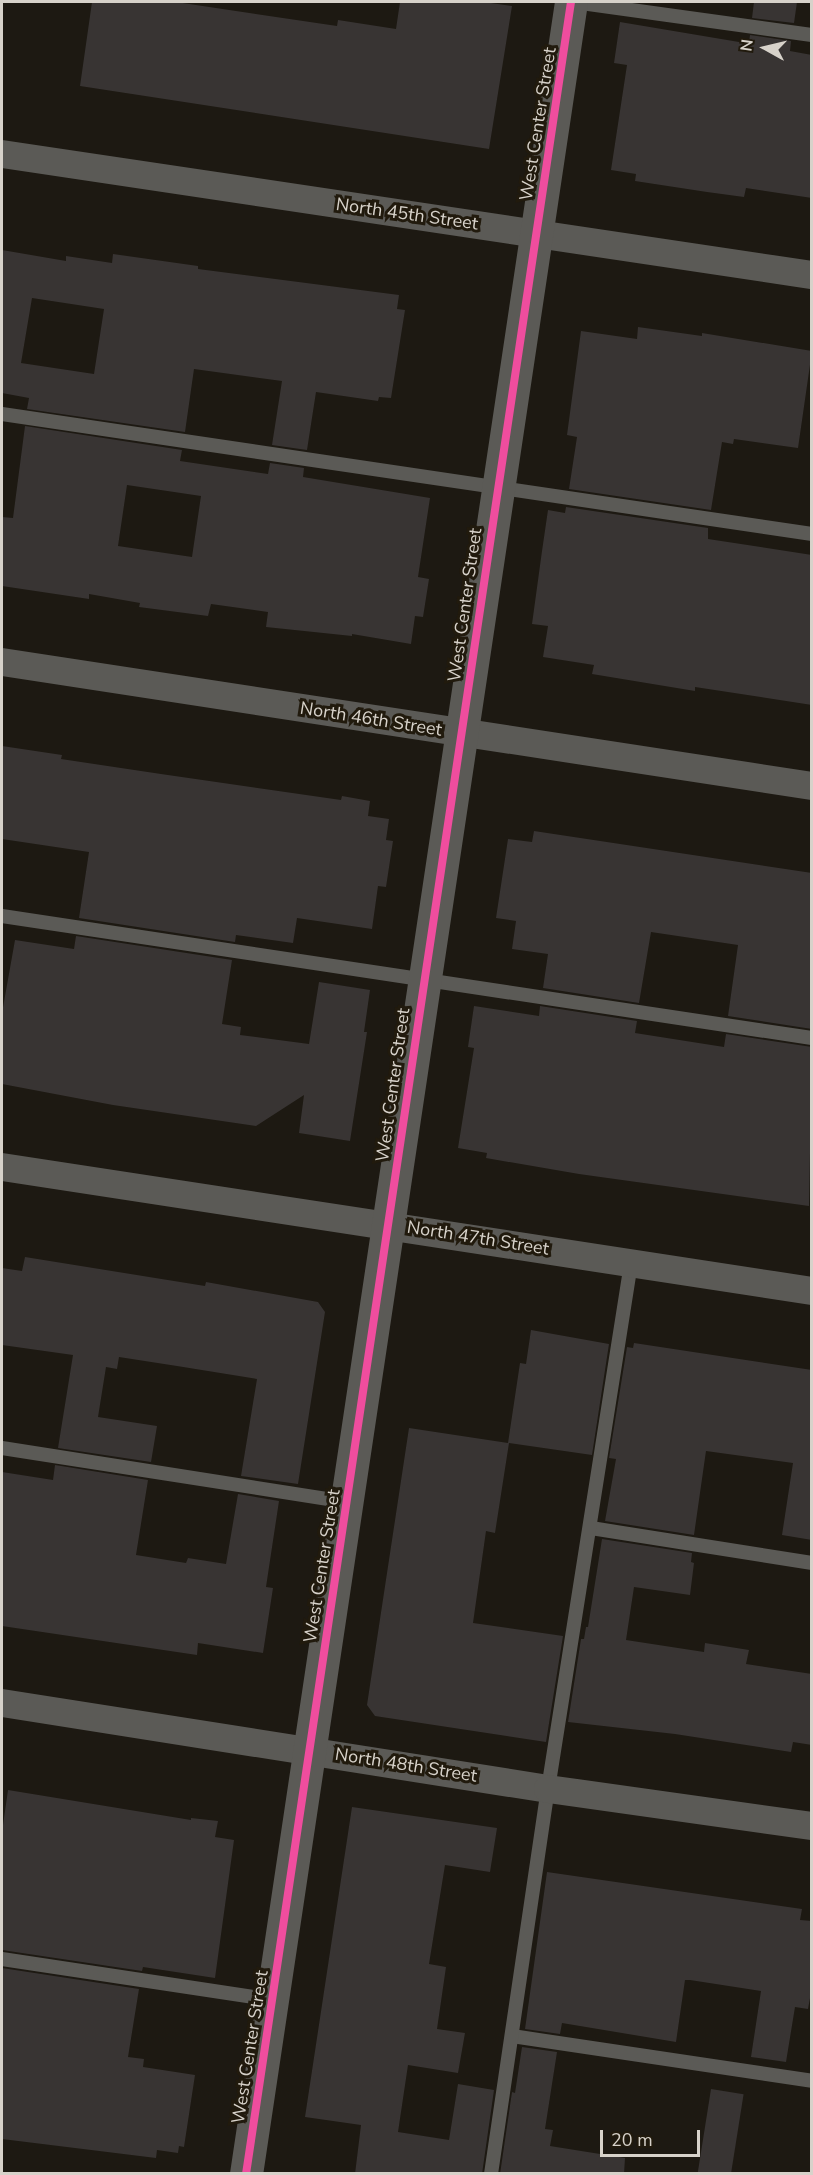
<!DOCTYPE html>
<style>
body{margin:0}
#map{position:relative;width:813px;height:2175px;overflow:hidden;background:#1d1912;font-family:"Nunito Sans",sans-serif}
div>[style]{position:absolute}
.building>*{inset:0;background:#383433;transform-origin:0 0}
.service>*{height:14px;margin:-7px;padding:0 7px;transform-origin:7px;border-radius:7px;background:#5b5a56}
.minor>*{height:28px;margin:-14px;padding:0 14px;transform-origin:14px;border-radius:14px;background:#5b5a56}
.tertiary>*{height:33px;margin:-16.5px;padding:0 16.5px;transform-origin:16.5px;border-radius:16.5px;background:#5b5a56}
.cycleway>*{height:8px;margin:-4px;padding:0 4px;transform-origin:4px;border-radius:4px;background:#ef4d9e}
span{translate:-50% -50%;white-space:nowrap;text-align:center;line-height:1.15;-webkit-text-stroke:6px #211a0d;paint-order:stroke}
.street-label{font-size:18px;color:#d7d2ca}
.frame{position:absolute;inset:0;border:3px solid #d7d2ca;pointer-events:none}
.north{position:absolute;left:735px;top:18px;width:60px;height:60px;-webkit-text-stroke:4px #211a0d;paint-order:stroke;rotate:278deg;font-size:16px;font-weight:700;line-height:24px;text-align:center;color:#d7d2ca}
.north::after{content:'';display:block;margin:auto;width:21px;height:27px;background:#d7d2ca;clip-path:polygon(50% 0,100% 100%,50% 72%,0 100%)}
.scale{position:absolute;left:600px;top:2130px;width:100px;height:27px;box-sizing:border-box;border:3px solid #d7d2ca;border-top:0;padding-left:8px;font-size:18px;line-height:21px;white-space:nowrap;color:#d7d2ca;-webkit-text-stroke:4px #211a0d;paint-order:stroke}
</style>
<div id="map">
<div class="building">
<div style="clip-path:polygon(92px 2px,176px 2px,337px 26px,338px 20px,396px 29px,400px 2px,484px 2px,512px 6px,489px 149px,80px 86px)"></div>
<div style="clip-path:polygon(754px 2px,797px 2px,794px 23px,752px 18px)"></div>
<div style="clip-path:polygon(620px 22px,745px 43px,749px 42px,750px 35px,791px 41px,790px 51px,812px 55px,812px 198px,746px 188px,744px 197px,707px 192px,635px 181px,636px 174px,611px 170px,627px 65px,614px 63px)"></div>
<div style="clip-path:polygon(evenodd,2px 250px,66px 261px,66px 256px,112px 263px,113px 254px,198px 266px,198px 269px,399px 295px,397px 309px,405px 310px,391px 398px,379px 397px,378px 401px,316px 392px,307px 450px,272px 445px,282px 381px,194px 369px,185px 432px,27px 409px,29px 398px,2px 393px,2px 250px,32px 298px,104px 309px,94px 374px,21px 363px,32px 298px)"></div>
<div style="clip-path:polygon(638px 327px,702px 336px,702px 333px,812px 351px,798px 448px,734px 439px,733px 444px,722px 442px,711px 510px,569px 489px,577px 437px,567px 435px,581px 331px,637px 339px)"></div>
<div style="clip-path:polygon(evenodd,25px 426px,182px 450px,180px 461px,268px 474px,270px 463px,304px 468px,303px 477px,430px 498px,418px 577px,429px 579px,423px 617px,415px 616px,411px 644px,352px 634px,352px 636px,266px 627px,268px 612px,211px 604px,208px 616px,139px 607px,140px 603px,89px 594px,89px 599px,2px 586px,2px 517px,13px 518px,25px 426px,127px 485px,201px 496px,192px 557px,118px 546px,127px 485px)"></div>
<div style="clip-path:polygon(566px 507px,708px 528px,708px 539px,812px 555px,812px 705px,695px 687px,695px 691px,592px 674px,594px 665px,543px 657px,548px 626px,532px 624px,542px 551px,548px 510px,565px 513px)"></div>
<div style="clip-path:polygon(2px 746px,62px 755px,61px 759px,161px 774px,341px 800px,342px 796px,370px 801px,368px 816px,389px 819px,386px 840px,393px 841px,386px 887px,378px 886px,372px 929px,297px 918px,293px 943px,236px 935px,235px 942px,79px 918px,89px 852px,2px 839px)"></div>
<div style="clip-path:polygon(534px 831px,812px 873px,812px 1029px,728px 1016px,738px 945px,651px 932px,639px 1003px,543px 988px,548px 954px,512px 949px,516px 921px,496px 918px,508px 839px,532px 842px)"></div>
<div style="clip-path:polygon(76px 936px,232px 960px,222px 1024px,241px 1027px,240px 1035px,309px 1044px,319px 982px,370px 990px,364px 1032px,367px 1032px,350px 1141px,299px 1133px,304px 1095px,256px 1126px,113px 1105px,2px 1084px,2px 1013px,15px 940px,74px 949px)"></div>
<div style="clip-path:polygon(474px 1006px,539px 1016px,540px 1006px,637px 1021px,635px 1033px,724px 1047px,726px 1034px,812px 1047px,809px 1206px,579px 1174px,486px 1158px,487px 1153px,458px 1148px,474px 1048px,468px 1047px)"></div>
<div style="clip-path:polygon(25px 1257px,205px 1286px,206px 1282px,318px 1302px,325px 1312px,298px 1484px,241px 1476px,257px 1379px,177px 1366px,119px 1357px,117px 1369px,106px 1367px,98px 1417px,157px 1426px,151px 1462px,58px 1448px,73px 1355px,2px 1345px,2px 1268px,22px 1271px)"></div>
<div style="clip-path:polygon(531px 1330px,609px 1344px,592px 1455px,509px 1443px,495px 1533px,486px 1531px,473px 1623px,563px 1636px,546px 1742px,375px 1716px,367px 1705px,409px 1428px,508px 1443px,520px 1363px,526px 1364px)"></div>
<div style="clip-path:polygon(634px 1343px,812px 1370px,812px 1540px,782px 1535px,793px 1463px,706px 1451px,694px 1535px,605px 1521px,616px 1459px,609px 1458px,627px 1347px,633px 1348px)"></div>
<div style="clip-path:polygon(55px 1465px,148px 1480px,136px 1555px,186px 1563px,188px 1558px,226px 1564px,238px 1494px,279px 1501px,266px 1587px,273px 1588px,263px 1653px,198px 1643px,197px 1655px,2px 1626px,2px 1472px,53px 1480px)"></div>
<div style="clip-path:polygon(602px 1539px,692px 1553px,691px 1562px,694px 1563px,690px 1595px,634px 1587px,626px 1640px,704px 1652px,705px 1643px,749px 1650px,746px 1664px,812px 1674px,812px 1745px,793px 1742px,791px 1752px,675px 1734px,568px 1722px,581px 1639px,584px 1639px,586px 1627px,588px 1627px)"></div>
<div style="clip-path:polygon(8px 1790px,191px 1820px,191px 1818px,218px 1821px,215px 1837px,234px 1840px,215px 1978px,143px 1967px,142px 1971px,2px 1950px,2px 1832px)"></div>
<div style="clip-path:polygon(352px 1807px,497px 1828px,490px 1872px,445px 1865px,429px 1964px,446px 1967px,437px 2029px,465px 2033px,458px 2073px,408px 2065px,398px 2132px,449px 2140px,458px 2084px,494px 2090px,482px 2174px,355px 2174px,361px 2125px,305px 2117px)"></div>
<div style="clip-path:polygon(547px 1872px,802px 1909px,800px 1920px,812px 1921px,812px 1987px,808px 2009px,795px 2007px,786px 2062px,751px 2057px,761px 1991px,690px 1980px,685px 1980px,676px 2042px,562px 2023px,560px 2034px,525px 2029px)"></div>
<div style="clip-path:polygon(2px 1968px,139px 1989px,128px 2057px,144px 2059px,143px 2067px,195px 2075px,184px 2147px,179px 2146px,178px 2153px,157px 2150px,156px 2158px,2px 2139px)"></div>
<div style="clip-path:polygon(522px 2047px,557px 2052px,545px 2129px,553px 2130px,550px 2146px,625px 2158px,624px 2174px,500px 2174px,512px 2092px,515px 2093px)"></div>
<div style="left:711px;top:2089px;width:33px;height:86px;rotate:9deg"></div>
</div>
<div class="service">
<div style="left:574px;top:2px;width:240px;rotate:7.9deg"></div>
<div style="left:2px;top:414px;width:819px;rotate:8.43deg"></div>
<div style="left:2px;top:916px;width:819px;rotate:8.57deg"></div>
<div style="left:2px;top:1448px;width:348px;rotate:8.9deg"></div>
<div style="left:591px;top:1528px;width:224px;rotate:9deg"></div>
<div style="left:2px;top:1959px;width:273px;rotate:8.6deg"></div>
<div style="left:512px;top:2036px;width:303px;rotate:8.5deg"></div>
<div style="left:491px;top:2174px;width:389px;rotate:-81.6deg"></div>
<div style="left:548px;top:1789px;width:533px;rotate:-81.03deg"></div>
</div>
<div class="minor">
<div style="left:2px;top:154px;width:819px;rotate:8.5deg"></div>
<div style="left:2px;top:662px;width:819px;rotate:8.7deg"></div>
<div style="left:2px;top:1167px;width:819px;rotate:8.7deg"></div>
<div style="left:2px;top:1703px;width:553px;rotate:8.95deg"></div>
<div style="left:548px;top:1789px;width:267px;rotate:8deg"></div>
</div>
<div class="tertiary">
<div style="left:246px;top:2174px;width:2196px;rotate:-81.49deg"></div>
</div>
<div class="cycleway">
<div style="left:246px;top:2174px;width:2196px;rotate:-81.49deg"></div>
</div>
<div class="street-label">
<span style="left:538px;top:124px;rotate:-81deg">West Center Street</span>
<span style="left:407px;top:214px;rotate:8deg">North 45th Street</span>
<span style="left:465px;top:605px;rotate:-82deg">West Center Street</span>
<span style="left:371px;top:719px;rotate:9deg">North 46th Street</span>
<span style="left:393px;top:1085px;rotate:-82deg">West Center Street</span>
<span style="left:478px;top:1238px;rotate:9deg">North 47th Street</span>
<span style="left:322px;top:1566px;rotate:-81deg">West Center Street</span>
<span style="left:406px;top:1765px;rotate:9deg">North 48th Street</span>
<span style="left:250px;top:2047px;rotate:-81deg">West Center Street</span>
</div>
<div class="frame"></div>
<div class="north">N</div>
<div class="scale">20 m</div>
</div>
